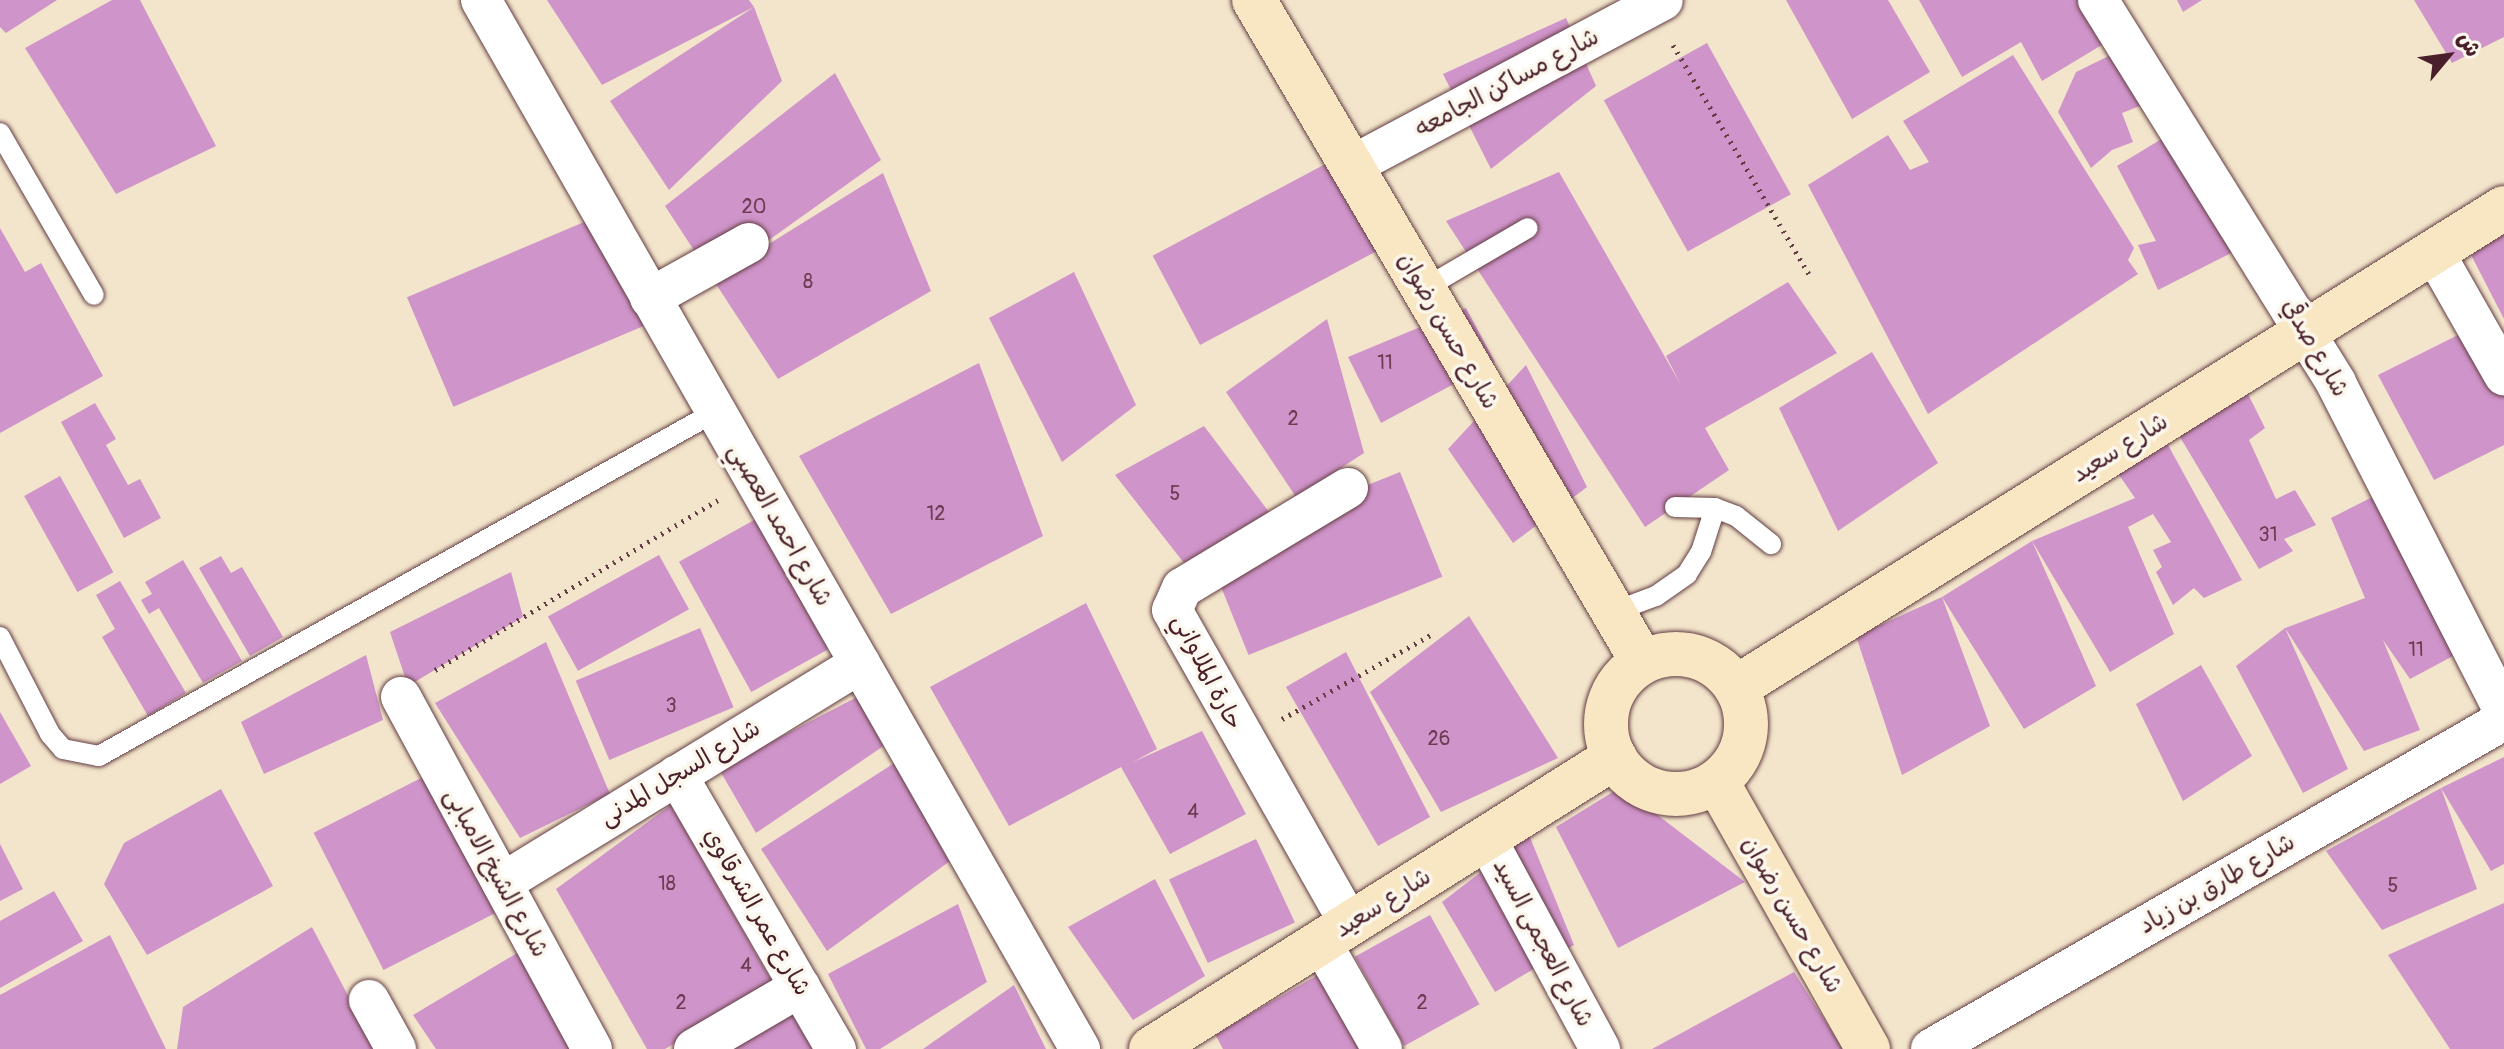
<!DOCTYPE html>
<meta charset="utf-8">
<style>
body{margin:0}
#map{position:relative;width:2504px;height:1049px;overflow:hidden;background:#f3e5cb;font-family:Pangolin,"Playpen Sans Arabic",sans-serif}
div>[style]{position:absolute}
.building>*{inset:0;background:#cf94c9;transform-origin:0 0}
.path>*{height:5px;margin-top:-2.5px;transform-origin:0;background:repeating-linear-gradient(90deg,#633d43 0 2px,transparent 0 8px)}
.roads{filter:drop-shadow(0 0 2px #633d43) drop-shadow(0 0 2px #633d43)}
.lane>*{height:20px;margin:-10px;padding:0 10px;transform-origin:10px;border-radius:10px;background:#fff}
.street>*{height:40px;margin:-20px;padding:0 20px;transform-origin:20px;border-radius:20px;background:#fff}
.secondary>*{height:44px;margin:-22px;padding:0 22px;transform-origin:22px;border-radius:22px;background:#f9e7c3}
.secondary>.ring{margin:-22px;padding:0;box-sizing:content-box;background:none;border:44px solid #f9e7c3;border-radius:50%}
span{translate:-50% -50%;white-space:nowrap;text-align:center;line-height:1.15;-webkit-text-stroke:7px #fbf7ec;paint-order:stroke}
.number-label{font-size:20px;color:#6b3c52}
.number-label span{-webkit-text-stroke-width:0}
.street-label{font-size:24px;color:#4a1f2b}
.north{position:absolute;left:2408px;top:16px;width:80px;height:80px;-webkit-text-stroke:6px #fbf7ec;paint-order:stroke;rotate:61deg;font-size:22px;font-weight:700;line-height:32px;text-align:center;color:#4a1f2b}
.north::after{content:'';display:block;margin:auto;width:28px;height:36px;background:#4a1f2b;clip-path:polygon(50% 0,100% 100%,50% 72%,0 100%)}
</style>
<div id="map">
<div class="building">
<div style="clip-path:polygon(0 0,57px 0,6px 33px,0 27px)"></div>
<div style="clip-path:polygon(112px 0,140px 0,216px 146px,116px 194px,25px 48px)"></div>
<div style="clip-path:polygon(547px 0,749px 0,754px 7px,602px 85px)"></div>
<div style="clip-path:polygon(1786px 0,1888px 0,1930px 72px,1852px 119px)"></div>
<div style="clip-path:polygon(1919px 0,2091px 0,2115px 37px,2042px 81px,2021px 42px,1962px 77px)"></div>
<div style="clip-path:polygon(2177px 0,2202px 0,2183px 12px)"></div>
<div style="clip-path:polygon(2414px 0,2504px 0,2504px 37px,2452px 63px)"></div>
<div style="clip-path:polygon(754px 7px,782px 81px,669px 190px,610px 101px)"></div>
<div style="clip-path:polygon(1566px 18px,1596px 86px,1491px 169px,1443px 74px)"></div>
<div style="left:1707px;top:43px;width:173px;height:118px;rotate:61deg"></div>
<div style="clip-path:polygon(2119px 51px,2155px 100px,2122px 113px,2133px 142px,2112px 150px,2091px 168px,2058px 112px,2076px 72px)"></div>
<div style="clip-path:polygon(2013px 55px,2134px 248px,2128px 260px,2138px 274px,1928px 414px,1808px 185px,1888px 135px,1910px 170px,1929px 162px,1903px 121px)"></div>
<div style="clip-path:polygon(835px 73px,881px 160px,724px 272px,883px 173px,931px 291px,778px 379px,665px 206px)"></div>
<div style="clip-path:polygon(2173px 132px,2247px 245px,2158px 290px,2138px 245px,2156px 241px,2117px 166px)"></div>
<div style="left:1331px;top:161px;width:101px;height:202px;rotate:62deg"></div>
<div style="clip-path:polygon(1559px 172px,1681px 385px,1666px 356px,1788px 282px,1837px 353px,1705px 428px,1729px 470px,1645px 527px,1446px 221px)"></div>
<div style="left:603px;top:214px;width:119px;height:213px;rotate:67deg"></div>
<div style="clip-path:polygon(0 228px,25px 272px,41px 263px,103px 376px,0 433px)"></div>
<div style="clip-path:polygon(2504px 229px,2504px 319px,2468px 249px)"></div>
<div style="clip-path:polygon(1074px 272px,1136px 405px,1062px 462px,989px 318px)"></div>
<div style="clip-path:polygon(1466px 308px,1495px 362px,1381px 423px,1348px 357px)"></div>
<div style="clip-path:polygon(1327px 319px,1364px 453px,1296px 497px,1226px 392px)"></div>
<div style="clip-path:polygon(2468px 330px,2504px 388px,2504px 445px,2434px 480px,2378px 375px)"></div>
<div style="clip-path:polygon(1872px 352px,1938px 463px,1838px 531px,1779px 408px)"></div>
<div style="clip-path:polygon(979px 363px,1043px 536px,891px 614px,799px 456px)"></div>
<div style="clip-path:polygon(1526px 365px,1587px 487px,1513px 543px,1448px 449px)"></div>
<div style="clip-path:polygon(2247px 392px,2265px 428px,2249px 440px,2276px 499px,2295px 490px,2316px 525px,2284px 539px,2293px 551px,2259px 569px,2174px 427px)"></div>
<div style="clip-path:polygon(95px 403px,116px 439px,106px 445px,128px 485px,140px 479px,161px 518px,124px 538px,61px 422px)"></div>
<div style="clip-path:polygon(1204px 426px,1269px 512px,1184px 563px,1115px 475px)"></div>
<div style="clip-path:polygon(2162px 434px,2242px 580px,2204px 598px,2194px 588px,2173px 605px,2156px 572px,2162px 567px,2153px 550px,2171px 542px,2153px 514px,2128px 527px,2174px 634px,2110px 672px,2032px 541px,2135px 498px,2110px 462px)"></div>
<div style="left:1400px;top:472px;width:113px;height:209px;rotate:68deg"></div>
<div style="left:60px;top:476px;width:110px;height:41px;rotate:61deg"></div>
<div style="clip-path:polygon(2386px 490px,2468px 648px,2410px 679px,2383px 640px,2420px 730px,2364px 751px,2285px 628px,2365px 598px,2331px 518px)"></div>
<div style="left:756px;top:519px;width:149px;height:88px;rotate:61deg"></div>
<div style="clip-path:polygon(2032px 541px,2096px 686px,2024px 729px,1942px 597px)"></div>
<div style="left:659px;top:555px;width:62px;height:127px;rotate:61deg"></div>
<div style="clip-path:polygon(221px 556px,231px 573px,242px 567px,283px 637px,250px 656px,199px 568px)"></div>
<div style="clip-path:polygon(183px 560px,242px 661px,203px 683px,159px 608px,149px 614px,141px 600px,152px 594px,145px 582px)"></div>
<div style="clip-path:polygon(511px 572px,523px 617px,408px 686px,390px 632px)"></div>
<div style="clip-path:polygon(120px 581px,186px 693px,148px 716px,102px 637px,115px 629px,96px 595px)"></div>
<div style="clip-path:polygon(1942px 597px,1990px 726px,1902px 775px,1856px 636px)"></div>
<div style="clip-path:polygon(1086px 603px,1157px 749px,1133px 762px,1202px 731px,1246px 814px,1170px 854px,1121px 767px,1009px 826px,930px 687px)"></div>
<div style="clip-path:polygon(1469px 616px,1558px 758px,1441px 812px,1370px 692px)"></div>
<div style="left:700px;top:628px;width:86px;height:135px;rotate:67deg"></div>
<div style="clip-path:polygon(2285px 628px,2348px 769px,2303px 793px,2236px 666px)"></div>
<div style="clip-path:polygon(546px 642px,610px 794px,520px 838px,435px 703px)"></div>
<div style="clip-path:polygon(1346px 652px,1430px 817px,1378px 846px,1286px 687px)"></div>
<div style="clip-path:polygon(366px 655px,383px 720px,264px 774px,241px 722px)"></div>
<div style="clip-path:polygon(2201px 665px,2252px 756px,2183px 801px,2136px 704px)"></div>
<div style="clip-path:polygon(861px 695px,885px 745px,756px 833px,719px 769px)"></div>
<div style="clip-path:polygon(0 712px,31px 766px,0 784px)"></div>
<div style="clip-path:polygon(2504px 757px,2504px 864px,2491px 871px,2441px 788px)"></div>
<div style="clip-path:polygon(899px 760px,950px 861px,827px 951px,761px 849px)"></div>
<div style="left:425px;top:776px;width:154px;height:125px;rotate:63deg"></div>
<div style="clip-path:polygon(1621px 787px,1745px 882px,1618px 948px,1556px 827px)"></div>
<div style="clip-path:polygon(2441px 788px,2477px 889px,2382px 930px,2326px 851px)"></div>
<div style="clip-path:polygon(221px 789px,273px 886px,147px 955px,104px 884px,124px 843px)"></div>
<div style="clip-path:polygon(671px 805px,774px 985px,665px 1049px,647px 1049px,556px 889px)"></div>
<div style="clip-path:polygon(1529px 835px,1574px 945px,1495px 992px,1442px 902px)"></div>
<div style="left:1256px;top:839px;width:92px;height:96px;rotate:65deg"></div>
<div style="clip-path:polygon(0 844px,23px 889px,0 901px)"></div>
<div style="clip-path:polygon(1155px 879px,1205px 976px,1133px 1020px,1068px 927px)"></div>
<div style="clip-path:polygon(54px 891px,83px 941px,0 988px,0 921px)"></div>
<div style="clip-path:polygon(2504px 903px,2504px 1049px,2450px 1049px,2388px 955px)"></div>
<div style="clip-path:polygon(958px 904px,987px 982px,880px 1049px,866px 1049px,828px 974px)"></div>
<div style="left:1430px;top:915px;width:102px;height:86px;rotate:61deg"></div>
<div style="clip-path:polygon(312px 927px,376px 1049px,177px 1049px,183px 1007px)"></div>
<div style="clip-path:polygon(110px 935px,166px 1049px,0 1049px,0 995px)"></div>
<div style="clip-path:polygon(524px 949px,570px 1049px,436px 1049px,413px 1015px)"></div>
<div style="clip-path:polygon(1323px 972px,1361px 1049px,1223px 1049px,1215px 1034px)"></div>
<div style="clip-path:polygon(1794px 972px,1843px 1049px,1652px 1049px)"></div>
<div style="clip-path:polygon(1014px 985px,1046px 1049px,923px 1049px)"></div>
<div style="clip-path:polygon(789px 1007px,814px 1049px,730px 1049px)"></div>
</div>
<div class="path">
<div style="left:1673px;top:45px;width:266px;rotate:59.3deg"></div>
<div style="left:435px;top:670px;width:330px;rotate:-31deg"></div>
<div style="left:1282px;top:719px;width:175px;rotate:-29.5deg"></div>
</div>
<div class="roads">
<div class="lane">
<div style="left:0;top:133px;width:187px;rotate:59.9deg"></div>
<div style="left:1423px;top:289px;width:121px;rotate:-30.2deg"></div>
<div style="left:1675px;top:507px;width:40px;rotate:1.4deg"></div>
<div style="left:1715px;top:508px;width:22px;rotate:21deg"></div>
<div style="left:1736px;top:516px;width:45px;rotate:38.7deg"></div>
<div style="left:1613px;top:612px;width:46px;rotate:-20.4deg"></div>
<div style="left:1656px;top:596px;width:38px;rotate:-35deg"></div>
<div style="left:1687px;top:574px;width:26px;rotate:-58deg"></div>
<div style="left:1701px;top:552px;width:46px;rotate:-72.3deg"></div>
<div style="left:0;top:637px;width:109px;rotate:62.7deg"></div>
<div style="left:50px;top:734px;width:20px;rotate:49deg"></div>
<div style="left:63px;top:749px;width:37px;rotate:11deg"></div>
<div style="left:99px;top:756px;width:706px;rotate:-29.18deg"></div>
</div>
<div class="street">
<div style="left:481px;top:0;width:1208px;rotate:60.27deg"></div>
<div style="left:2098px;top:0;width:451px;rotate:58.1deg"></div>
<div style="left:2336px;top:383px;width:369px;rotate:62.9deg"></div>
<div style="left:1351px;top:166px;width:353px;rotate:-28deg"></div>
<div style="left:2434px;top:252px;width:142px;rotate:60.4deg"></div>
<div style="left:650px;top:298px;width:113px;rotate:-29.1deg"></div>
<div style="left:1348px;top:488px;width:194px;rotate:148.9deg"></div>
<div style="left:1182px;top:588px;width:24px;rotate:114deg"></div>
<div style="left:1172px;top:610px;width:361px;rotate:60.5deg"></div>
<div style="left:401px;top:697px;width:400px;rotate:61.5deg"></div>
<div style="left:677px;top:775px;width:317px;rotate:59.9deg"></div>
<div style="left:1486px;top:838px;width:240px;rotate:61.6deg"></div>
<div style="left:502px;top:883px;width:420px;rotate:-31.5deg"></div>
<div style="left:1321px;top:942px;width:123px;rotate:60.3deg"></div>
<div style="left:369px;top:1000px;width:56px;rotate:61.1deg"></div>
<div style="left:694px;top:1049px;width:123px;rotate:-30.3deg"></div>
<div style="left:1931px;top:1049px;width:661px;rotate:-29.86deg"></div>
</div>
<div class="secondary">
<div style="left:1254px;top:0;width:766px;rotate:59.59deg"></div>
<div class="ring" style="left:1606px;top:654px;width:96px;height:96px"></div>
<div style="left:1737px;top:687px;width:904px;rotate:-31.99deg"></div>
<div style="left:1717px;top:782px;width:307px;rotate:60.5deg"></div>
<div style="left:1151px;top:1049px;width:548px;rotate:-32.18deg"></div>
</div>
</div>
<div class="number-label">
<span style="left:754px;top:206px">20</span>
<span style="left:808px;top:281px">8</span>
<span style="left:1385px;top:362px">11</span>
<span style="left:1293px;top:418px">2</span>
<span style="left:1175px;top:493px">5</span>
<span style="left:936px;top:513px">12</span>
<span style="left:2268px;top:534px">31</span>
<span style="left:2416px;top:649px">11</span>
<span style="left:671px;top:705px">3</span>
<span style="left:1439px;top:738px">26</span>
<span style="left:1193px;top:811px">4</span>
<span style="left:667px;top:883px">18</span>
<span style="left:2393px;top:885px">5</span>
<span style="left:746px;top:965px">4</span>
<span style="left:681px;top:1002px">2</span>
<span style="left:1422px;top:1002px">2</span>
</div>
<div class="street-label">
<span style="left:1507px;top:83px;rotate:-28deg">شارع مساكن الجامعه</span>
<span style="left:1448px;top:331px;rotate:60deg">شارع حسن رضوان</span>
<span style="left:2315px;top:348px;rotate:60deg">شارع صدقي</span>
<span style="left:2120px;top:448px;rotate:-32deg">شارع سعيد</span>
<span style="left:780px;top:525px;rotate:60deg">شارع احمد العصبي</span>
<span style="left:1207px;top:672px;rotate:63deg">حارة الملاواني</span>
<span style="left:680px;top:773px;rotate:-31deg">شارع السجل المدنى</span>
<span style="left:496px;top:873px;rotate:61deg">شارع الشيخ الامبابى</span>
<span style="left:2217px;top:884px;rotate:-30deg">شارع طارق بن زياد</span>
<span style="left:1383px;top:903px;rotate:-32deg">شارع سعيد</span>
<span style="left:757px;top:912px;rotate:60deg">شارع عمر الشرقاوي</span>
<span style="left:1792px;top:915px;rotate:60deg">شارع حسن رضوان</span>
<span style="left:1543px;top:943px;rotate:62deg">شارع العجمى السيد</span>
</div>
<div class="north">ش</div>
</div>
